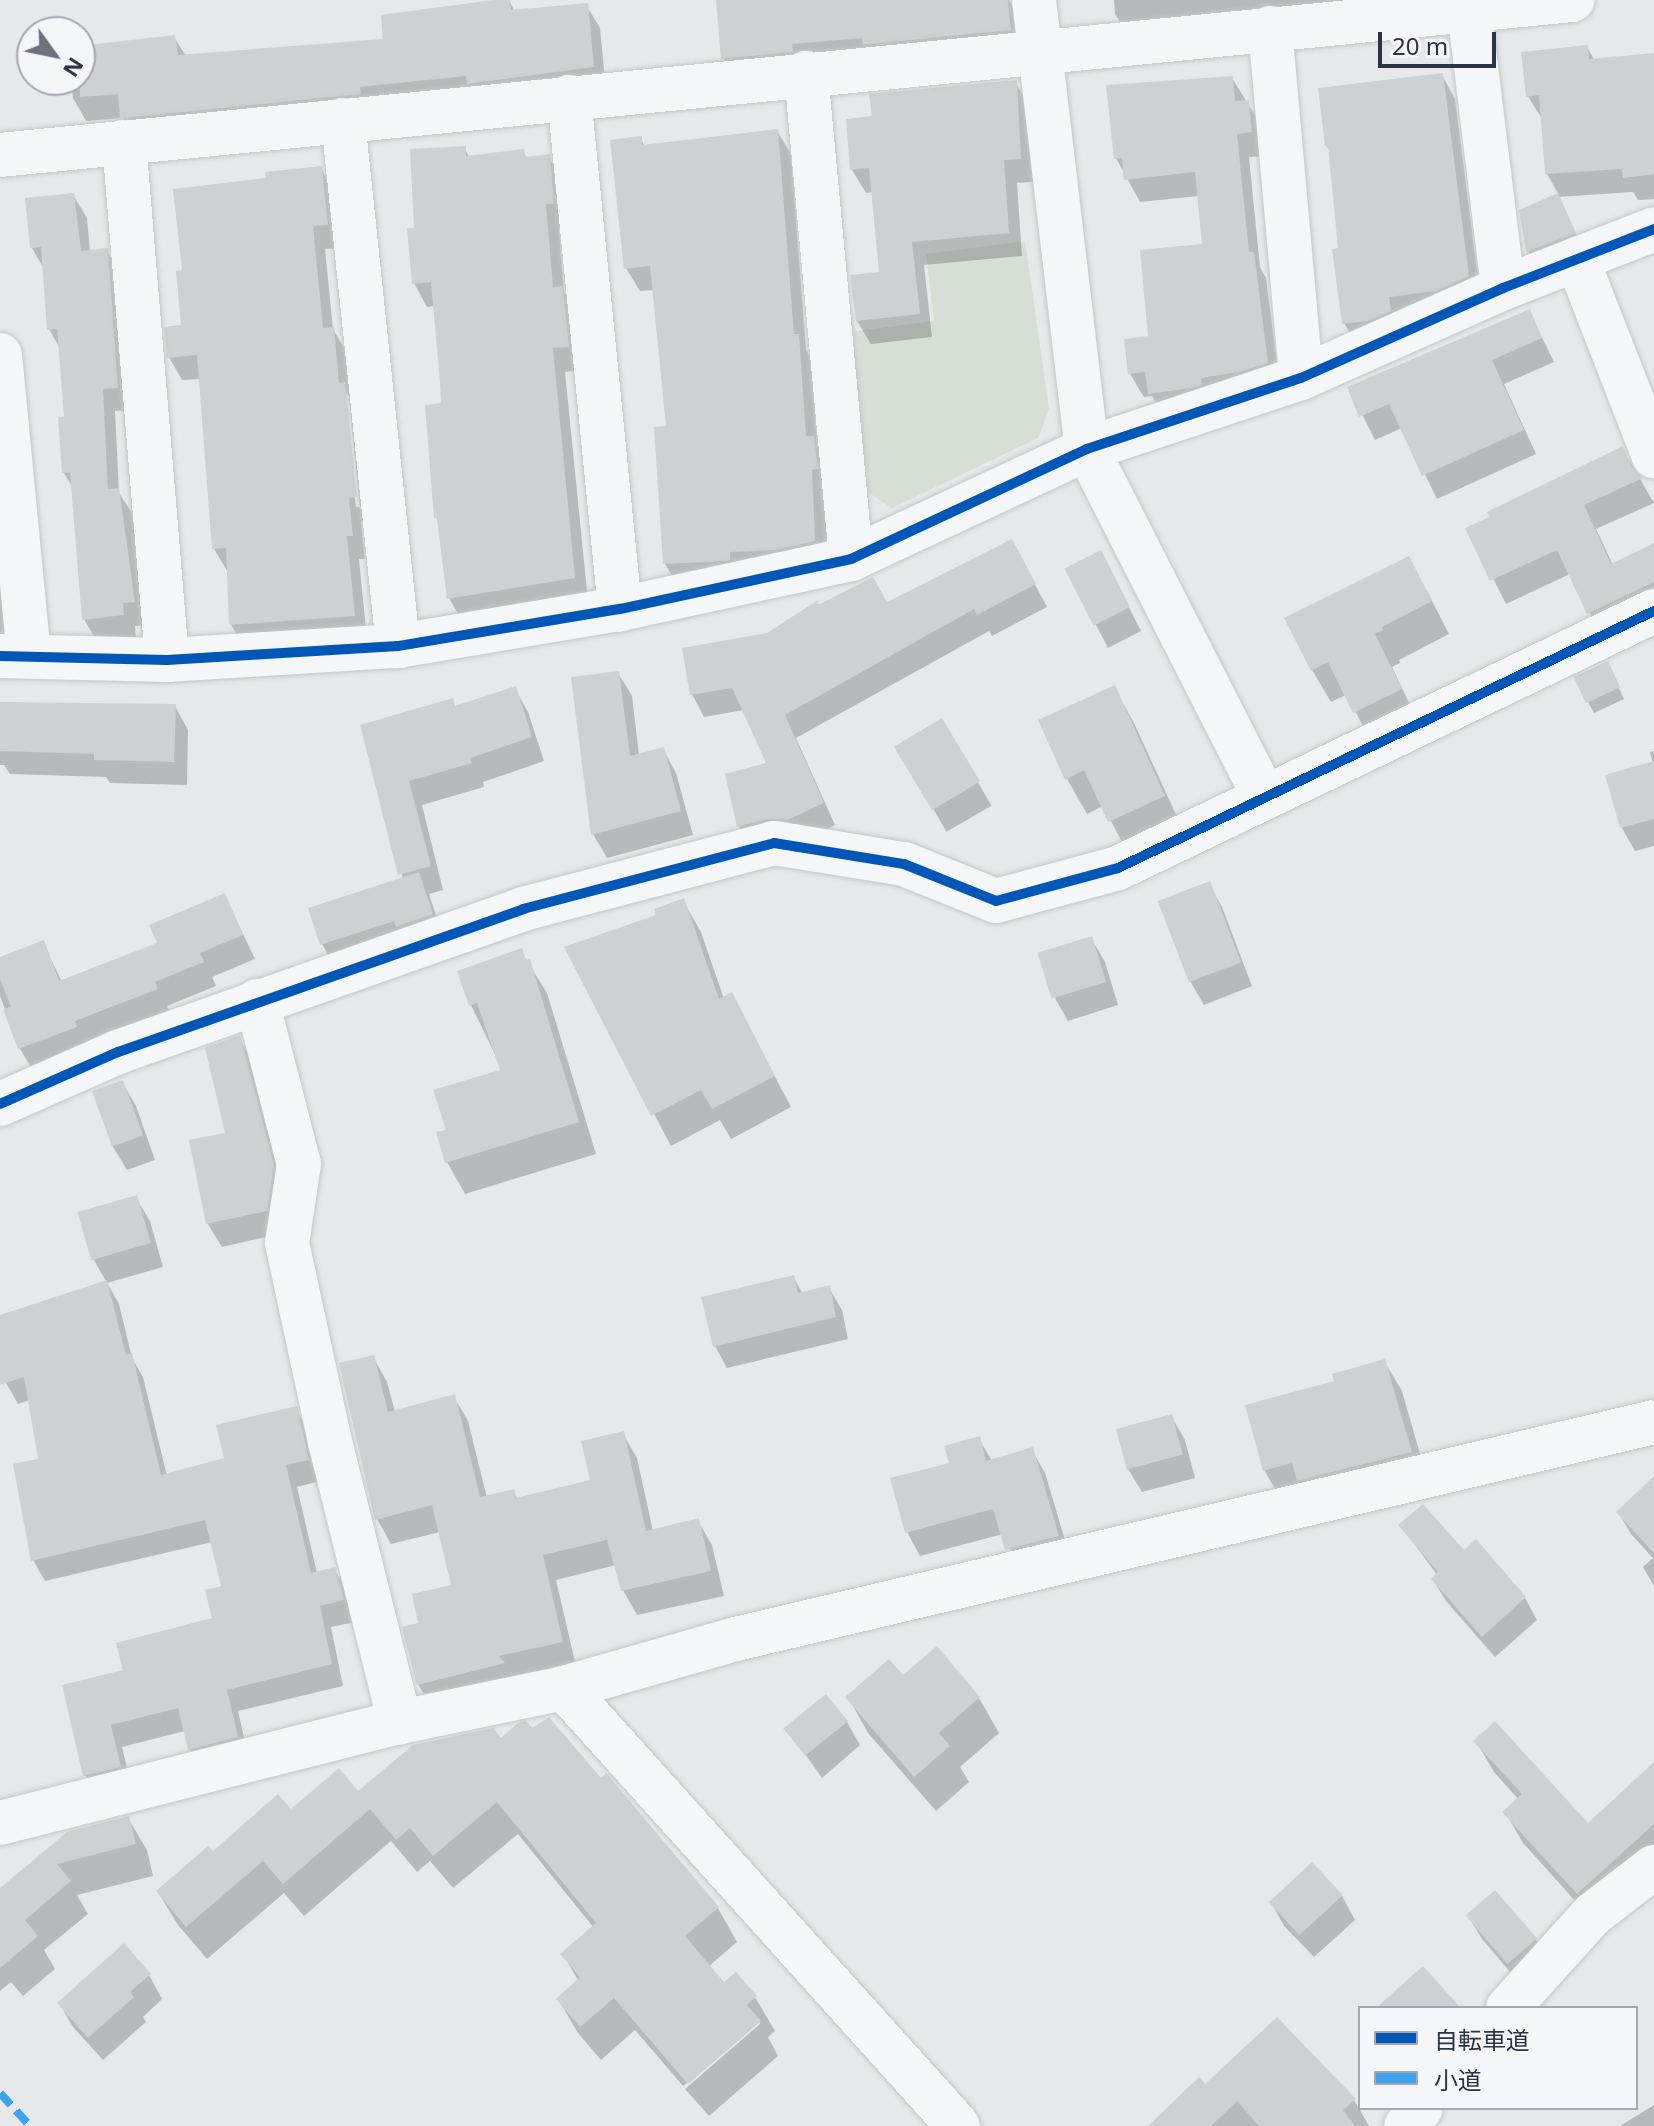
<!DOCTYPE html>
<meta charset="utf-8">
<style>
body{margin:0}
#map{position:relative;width:1654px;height:2126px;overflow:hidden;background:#e6e8ea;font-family:"Noto Sans","Noto Sans JP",sans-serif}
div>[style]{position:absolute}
.green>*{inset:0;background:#d6ded6}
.shadow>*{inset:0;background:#0003;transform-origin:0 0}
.building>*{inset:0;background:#ced0d3;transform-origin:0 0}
.roads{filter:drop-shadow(0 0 2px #c4c6c8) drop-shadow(0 0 2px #c4c6c8)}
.minor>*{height:44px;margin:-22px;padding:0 22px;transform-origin:22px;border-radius:22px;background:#f5f6f7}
.quiet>*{height:8px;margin-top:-4px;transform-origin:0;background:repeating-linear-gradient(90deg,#3ea3ec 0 16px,transparent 0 24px)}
.cycleway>*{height:10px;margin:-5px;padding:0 5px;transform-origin:5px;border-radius:5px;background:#0057b8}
span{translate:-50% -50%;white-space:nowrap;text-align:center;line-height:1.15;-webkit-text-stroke:7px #f4f6f9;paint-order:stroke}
.legend{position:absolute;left:1358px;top:2006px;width:280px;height:104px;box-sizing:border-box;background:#f4f6f9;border:2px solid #a4a8b1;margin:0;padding:10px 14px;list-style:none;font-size:24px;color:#2b3445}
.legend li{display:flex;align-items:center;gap:16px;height:40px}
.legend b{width:40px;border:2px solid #a4a8b1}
.north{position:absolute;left:16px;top:16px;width:80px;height:80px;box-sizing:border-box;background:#f4f6f9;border:2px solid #a4a8b1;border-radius:50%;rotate:123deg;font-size:22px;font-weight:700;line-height:32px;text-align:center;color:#2b3445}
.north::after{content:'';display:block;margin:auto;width:28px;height:36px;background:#6c737f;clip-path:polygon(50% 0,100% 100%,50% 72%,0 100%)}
.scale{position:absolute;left:1378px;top:32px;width:118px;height:36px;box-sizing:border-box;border:4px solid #2b3445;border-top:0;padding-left:10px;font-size:24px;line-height:28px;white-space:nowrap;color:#2b3445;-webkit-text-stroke:6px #f4f6f9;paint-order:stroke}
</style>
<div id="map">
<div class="green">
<div style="clip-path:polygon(1025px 241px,1049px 409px,1038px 438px,892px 508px,860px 487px,849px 332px,934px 321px,926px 254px)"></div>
</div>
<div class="shadow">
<div style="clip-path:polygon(509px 0,515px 12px,586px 5px,600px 28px,606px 90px,135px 140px,123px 118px,86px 121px,73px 98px,71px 80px,80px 80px,80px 48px,174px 37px,186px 56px,386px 41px)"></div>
<div style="clip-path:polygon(718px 0,1009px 0,1020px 18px,1023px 53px,736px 82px,723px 58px)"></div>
<div style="clip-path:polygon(1114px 0,1419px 0,1129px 37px,1115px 14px)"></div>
<div style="clip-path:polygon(1587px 47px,1595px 61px,1654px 55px,1654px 199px,1638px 200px,1633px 192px,1558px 197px,1587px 257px,1542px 275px,1528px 251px,1521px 212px,1559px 195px,1547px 174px,1542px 119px,1528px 96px)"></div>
<div style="clip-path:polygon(1442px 75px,1455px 99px,1481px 300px,1358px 347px,1344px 323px,1331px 153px,1327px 146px)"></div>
<div style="clip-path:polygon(1232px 78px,1261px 125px,1264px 156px,1249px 157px,1260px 267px,1266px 278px,1280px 386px,1163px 417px,1152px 396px,1144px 397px,1130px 374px,1205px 246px,1199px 196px,1140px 202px,1116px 158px)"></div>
<div style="clip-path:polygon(1015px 82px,1029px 106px,1033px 182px,1017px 183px,1022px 256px,924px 265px,932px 337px,871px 344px,857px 321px,881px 274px,874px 192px,866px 193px,852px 170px)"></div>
<div style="clip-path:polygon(777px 131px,791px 154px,806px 349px,811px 359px,817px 445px,827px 461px,828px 564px,679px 587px,665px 564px,668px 428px,654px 290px,640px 291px,626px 268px,641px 139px,645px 147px)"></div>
<div style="clip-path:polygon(464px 148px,470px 158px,523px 151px,527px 159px,548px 156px,562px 180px,567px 227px,559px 228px,564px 292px,575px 312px,581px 370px,565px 372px,588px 601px,463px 622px,449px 598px,440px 524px,436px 517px,443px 405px,435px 306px,427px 307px,414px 283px,416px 229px)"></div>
<div style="clip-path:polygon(evenodd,321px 168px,334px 191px,340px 248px,325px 249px,333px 329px,347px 353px,369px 520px,361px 521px,365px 559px,359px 559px,367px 639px,245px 648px,231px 625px,228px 572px,214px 549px,201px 379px,182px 380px,169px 357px,184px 327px,184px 272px,268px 179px,321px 168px,344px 392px,349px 396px,360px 507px,356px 507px,344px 392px)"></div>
<div style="clip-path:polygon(73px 195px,87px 218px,90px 252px,107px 251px,120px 274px,130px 410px,115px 411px,119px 493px,132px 513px,147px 625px,135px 626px,136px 638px,97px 642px,84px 619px,74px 490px,64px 473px,66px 419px,61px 350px,49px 329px,45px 271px,32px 248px)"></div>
<div style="clip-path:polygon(1529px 311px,1554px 362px,1504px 384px,1536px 454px,1437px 499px,1402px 428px,1375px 440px,1349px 388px)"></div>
<div style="clip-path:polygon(1622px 448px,1654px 503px,1596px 529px,1613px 565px,1654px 548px,1654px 612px,1602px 636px,1570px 574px,1506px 604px,1468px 529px)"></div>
<div style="clip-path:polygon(0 512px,12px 637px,0 638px)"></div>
<div style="clip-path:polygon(1024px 564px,1047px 607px,992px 636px,989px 631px,796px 738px,835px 825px,801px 842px,752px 848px,739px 826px,768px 764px,744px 710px,704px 717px,692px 694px,767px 635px,817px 602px,820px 606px,887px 604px)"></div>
<div style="clip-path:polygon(1067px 569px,1113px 576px,1141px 631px,1108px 648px)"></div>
<div style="clip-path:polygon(1427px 591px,1449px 634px,1399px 660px,1400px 663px,1392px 667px,1418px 722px,1373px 744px,1346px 695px,1331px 702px,1312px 670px)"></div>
<div style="clip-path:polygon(618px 673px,632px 696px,639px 755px,663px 749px,676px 773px,693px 835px,607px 858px,593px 834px)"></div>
<div style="clip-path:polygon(1613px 675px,1624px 699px,1594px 713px,1588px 702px)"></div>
<div style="clip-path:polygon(1114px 687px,1134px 723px,1184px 832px,1130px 857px,1103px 806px,1087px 814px,1067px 779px)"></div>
<div style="clip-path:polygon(515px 689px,528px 712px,544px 761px,483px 782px,484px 787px,422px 805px,443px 890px,429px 894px,442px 933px,333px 963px,322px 944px,310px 909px,403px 879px,362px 726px,452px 701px,456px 708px)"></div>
<div style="clip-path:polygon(0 704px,175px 706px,188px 730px,187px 785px,110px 783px,106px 777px,10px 774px,4px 765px,0 765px)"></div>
<div style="left:942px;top:720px;width:99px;height:52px;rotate:60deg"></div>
<div style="clip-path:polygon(1654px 751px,1654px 846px,1635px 851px,1622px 828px,1608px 776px,1653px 764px,1650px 752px)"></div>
<div style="clip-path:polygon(1209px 884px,1222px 907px,1252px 986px,1204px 1005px,1190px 981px,1160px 903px)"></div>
<div style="clip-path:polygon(225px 896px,255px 959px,212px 977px,216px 986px,167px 1006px,170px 1013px,34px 1072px,20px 1049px,0 996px,0 959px,43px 943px,62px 982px,160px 944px)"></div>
<div style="clip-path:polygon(683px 901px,701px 932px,724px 999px,748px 1026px,791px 1107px,731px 1139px,720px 1120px,671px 1146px,566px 948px,658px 916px)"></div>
<div style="clip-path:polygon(1091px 938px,1105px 962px,1118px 1005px,1068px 1021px,1055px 998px)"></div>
<div style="clip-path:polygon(521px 951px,547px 993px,596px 1154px,465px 1194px,447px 1162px,438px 1133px,448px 1131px,503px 1071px,471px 1005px)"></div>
<div style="clip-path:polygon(239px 1038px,253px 1061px,286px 1191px,279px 1234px,222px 1247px,208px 1224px,191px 1142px,227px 1134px)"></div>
<div style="clip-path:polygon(122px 1082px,136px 1106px,155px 1160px,127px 1170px,113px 1147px,94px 1092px)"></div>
<div style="clip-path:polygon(136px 1198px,150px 1221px,163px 1267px,107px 1283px,119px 1304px,132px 1358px,143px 1377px,167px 1476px,226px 1459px,296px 1409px,308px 1430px,320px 1481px,297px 1487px,317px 1573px,334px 1569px,347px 1591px,355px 1622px,331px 1627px,343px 1686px,238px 1711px,249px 1759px,202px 1771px,190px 1749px,185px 1731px,122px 1747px,132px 1788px,98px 1797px,85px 1775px,125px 1672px,214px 1620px,223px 1588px,212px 1542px,45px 1581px,33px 1560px,40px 1461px,30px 1400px,18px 1404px,6px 1383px,0 1366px,0 1317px,107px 1283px,94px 1260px,81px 1214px)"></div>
<div style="clip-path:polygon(793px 1277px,803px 1294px,829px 1288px,842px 1310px,848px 1339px,727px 1368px,715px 1346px)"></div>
<div style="clip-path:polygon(373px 1357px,387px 1382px,395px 1412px,454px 1397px,468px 1421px,487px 1498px,513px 1491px,518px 1500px,593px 1482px,623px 1434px,637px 1458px,653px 1531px,698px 1521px,712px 1545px,724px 1596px,637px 1615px,623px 1590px,616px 1565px,556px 1580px,576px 1666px,433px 1709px,418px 1684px,421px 1624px,453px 1587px,440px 1532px,391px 1544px,377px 1519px,341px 1365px)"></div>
<div style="clip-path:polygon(1384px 1361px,1402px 1391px,1428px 1482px,1282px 1501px,1264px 1470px,1336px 1382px)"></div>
<div style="clip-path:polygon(1171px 1416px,1185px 1440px,1195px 1478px,1142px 1492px,1128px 1469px,1119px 1430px)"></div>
<div style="clip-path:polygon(979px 1439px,992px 1461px,1032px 1450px,1045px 1473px,1071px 1560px,1021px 1572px,1003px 1534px,920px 1556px,907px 1532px,951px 1464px)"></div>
<div style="clip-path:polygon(1654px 1480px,1654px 1586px,1643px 1567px,1653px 1558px,1631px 1534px,1618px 1512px)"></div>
<div style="clip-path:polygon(1401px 1526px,1463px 1553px,1475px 1542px,1525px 1598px,1537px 1620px,1495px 1657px,1446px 1601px,1433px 1580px,1438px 1576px)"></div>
<div style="clip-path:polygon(848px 1697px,979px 1698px,999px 1733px,960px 1767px,969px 1782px,936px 1811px,868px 1733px)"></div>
<div style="clip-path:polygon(847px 1722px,860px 1745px,822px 1778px,788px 1730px)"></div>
<div style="clip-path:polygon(501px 1741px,600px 1781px,606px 1776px,718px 1908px,737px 1942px,708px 1967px,724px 1985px,755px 1997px,775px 2031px,768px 2037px,778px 2056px,709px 2116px,685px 2089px,760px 2024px,760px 2019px,683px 2086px,635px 2030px,601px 2060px,578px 2033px,558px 1999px,579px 1982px,563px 1954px,594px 1928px,518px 1834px,453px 1888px,430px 1861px,417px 1872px,391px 1841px,304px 1916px,284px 1893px,207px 1959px,178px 1925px,158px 1892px,213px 1854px,291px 1812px,358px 1794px)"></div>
<div style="clip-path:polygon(1476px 1741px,1588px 1826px,1654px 1765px,1654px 1872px,1596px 1924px,1523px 1843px,1505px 1812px,1519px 1800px,1494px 1772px)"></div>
<div style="clip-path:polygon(128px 1818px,147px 1850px,153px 1876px,77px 1895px,88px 1914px,44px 1950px,55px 1969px,23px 1996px,11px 1982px,0 1991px,0 1891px)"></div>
<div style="clip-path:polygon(1495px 1893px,1536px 1940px,1549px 1963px,1523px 1987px,1482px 1939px,1468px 1916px)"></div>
<div style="clip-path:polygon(1342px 1896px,1355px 1920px,1314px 1957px,1284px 1926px,1271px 1902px)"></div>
<div style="clip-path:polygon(149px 1975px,162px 1999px,143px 2017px,146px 2022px,103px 2060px,73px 2027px,59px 2003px)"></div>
<div style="clip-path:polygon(1205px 2086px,1354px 2100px,1369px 2126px,1151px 2126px)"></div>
<div style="clip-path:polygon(1654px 2105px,1654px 2126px,1620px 2126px)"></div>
</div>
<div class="building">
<div style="clip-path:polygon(493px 0,510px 0,511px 10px,588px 3px,594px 67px,467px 84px,466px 76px,360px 87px,361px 94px,125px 118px,120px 118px,118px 94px,80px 97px,80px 46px,175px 35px,178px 55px,383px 39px,381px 15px)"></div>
<div style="clip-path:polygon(716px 0,1008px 0,1011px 30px,863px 45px,862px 38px,792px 44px,793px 52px,721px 59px)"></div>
<div style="clip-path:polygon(1588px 45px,1589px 59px,1654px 53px,1654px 174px,1623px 178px,1622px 169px,1545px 174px,1539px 95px,1526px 97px,1521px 52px)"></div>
<div style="clip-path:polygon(1443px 73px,1469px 276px,1436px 291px,1389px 297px,1391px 311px,1368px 321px,1342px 324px,1332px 249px,1338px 248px,1328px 146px,1325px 146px,1318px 88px)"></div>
<div style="clip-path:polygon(1233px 76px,1235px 101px,1249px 100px,1252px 132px,1237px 134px,1249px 252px,1254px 252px,1268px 363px,1239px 372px,1201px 378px,1202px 385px,1192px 388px,1148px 394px,1145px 372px,1128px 374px,1124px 339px,1148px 336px,1140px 250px,1202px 244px,1195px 172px,1124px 180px,1122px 158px,1114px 159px,1106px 85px)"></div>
<div style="clip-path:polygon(1017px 80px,1021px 159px,1004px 160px,1009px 233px,912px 242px,920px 314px,856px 321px,850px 275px,879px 272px,869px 168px,850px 170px,846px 119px,872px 116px,869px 94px)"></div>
<div style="clip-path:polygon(778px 129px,794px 334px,799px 334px,806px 436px,814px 436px,818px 469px,812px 470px,815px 541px,775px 550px,730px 552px,730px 560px,726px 561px,663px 564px,654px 427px,666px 426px,650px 266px,624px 269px,610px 140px,642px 136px,642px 145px)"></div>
<div style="clip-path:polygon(466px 146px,466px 156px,524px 149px,525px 157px,550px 154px,554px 204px,546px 204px,553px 287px,563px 286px,569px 347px,553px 348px,575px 578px,447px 599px,437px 518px,434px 518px,425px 405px,441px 403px,440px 382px,431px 282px,412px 284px,407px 228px,414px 228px,410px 149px)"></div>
<div style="clip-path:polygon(322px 166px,328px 225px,313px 226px,323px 328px,334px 327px,339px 383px,345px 382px,357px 497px,349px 498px,353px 536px,347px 536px,355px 616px,229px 625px,226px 548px,212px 549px,197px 355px,167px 358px,164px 327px,181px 325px,176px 271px,182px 270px,173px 189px,266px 178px,265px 172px)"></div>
<div style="clip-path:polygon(74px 193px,81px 251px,108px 248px,118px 388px,103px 389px,108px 489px,119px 488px,135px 602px,123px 603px,124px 615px,82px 620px,70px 473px,62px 473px,58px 417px,64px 417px,57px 329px,47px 330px,41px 247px,30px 248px,25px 198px)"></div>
<div style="clip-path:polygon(1558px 193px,1576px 233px,1526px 252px,1519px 210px)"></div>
<div style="clip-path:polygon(1530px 309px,1542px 338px,1492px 360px,1524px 430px,1422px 476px,1389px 404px,1359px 417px,1347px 387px)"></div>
<div style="clip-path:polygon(1623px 446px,1631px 466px,1643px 478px,1584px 505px,1611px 564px,1654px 543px,1654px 582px,1587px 614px,1557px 550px,1490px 581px,1465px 528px,1489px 517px,1487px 512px)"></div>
<div style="clip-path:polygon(1012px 539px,1036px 584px,977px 615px,974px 609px,785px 715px,824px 803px,787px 820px,768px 819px,737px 827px,725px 774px,766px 763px,732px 688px,690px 695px,682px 648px,767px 633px,818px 600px,818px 605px,873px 577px,887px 602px)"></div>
<div style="left:1101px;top:550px;width:64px;height:41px;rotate:63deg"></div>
<div style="clip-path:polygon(1409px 556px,1432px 601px,1382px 627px,1383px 630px,1375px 634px,1402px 689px,1353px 713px,1328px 662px,1311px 671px,1284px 618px)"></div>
<div style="left:1608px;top:661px;width:29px;height:38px;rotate:65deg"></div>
<div style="clip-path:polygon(619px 671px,630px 756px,664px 747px,681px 811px,591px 835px,571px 677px)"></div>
<div style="clip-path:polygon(1115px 685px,1165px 796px,1108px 822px,1084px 770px,1065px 780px,1038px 720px)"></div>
<div style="clip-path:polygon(516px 686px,532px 737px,470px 758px,472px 763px,409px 781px,431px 866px,398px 875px,360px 725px,453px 698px,455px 706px)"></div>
<div style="clip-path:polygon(0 702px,176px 704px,174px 762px,94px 760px,94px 754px,0 751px)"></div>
<div style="left:942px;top:718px;width:74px;height:56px;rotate:59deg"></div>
<div style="clip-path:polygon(1654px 761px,1654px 819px,1620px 828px,1605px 775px)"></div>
<div style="clip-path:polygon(419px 872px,433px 914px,396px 927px,394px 921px,320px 945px,308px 908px)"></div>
<div style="left:1210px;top:881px;width:87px;height:56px;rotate:69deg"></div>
<div style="clip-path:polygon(225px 893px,243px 935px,200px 953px,204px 962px,155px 982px,158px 989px,75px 1021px,77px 1027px,18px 1049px,3px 1009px,11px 1007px,0 979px,0 957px,44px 940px,59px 981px,157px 943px,149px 925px)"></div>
<div style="clip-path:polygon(684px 898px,719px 999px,732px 992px,775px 1076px,712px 1109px,701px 1090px,651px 1116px,564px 947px,656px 915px,654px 909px)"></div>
<div style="left:1092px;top:936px;width:48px;height:57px;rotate:73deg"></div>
<div style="clip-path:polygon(522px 948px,526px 960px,530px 959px,579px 1122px,445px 1163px,436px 1132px,446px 1130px,433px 1090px,500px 1070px,477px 1003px,469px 1006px,457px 971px)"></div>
<div style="clip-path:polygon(240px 1035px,274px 1165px,267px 1211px,206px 1224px,189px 1140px,225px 1133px,205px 1048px)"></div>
<div style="left:123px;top:1080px;width:59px;height:33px;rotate:70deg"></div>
<div style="left:137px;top:1195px;width:50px;height:62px;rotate:74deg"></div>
<div style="clip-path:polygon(794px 1275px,798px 1293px,830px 1285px,836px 1317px,713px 1347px,701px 1297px)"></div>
<div style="clip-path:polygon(107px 1280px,126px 1355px,132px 1353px,161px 1475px,224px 1458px,216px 1425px,297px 1406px,309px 1460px,286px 1465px,311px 1573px,335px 1567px,344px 1600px,320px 1606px,332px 1664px,227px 1690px,238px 1737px,188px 1750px,178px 1708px,111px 1725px,121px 1767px,83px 1776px,62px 1685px,123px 1670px,116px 1643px,212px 1618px,205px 1590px,221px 1586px,205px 1520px,31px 1561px,13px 1464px,38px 1459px,24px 1377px,0 1385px,0 1315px)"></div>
<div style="clip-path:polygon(374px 1355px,388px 1412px,455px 1394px,480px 1497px,514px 1489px,516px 1498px,590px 1480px,581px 1441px,624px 1431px,646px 1531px,699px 1518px,711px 1571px,621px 1591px,607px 1540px,543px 1555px,563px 1642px,499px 1656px,505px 1663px,417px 1685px,402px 1627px,418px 1623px,412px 1594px,451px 1585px,432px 1505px,375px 1520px,339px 1363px)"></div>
<div style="clip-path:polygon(1385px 1359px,1412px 1452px,1297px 1481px,1292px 1463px,1263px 1471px,1245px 1405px,1334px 1381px,1332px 1374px)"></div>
<div style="left:1172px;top:1414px;width:42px;height:58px;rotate:75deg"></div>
<div style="clip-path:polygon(980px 1436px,986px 1461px,1033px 1447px,1059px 1536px,1005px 1550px,993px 1509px,905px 1533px,890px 1478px,949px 1463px,944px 1446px)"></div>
<div style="clip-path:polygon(1654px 1476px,1654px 1553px,1616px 1512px)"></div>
<div style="clip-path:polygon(1423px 1504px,1464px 1550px,1476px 1539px,1526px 1597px,1482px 1637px,1431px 1579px,1438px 1572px,1398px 1525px)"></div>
<div style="clip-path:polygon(937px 1646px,980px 1697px,939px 1733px,950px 1746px,914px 1777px,845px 1697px,889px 1659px,903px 1675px)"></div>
<div style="left:826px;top:1694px;width:35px;height:55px;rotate:51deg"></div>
<div style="clip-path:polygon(549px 1717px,601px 1778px,606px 1773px,719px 1907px,685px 1936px,724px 1982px,736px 1972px,757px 1996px,747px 2005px,761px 2021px,688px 2084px,614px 1998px,580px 2027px,556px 1999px,580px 1977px,560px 1954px,596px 1923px,497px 1802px,433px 1856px,410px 1828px,396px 1840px,370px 1809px,283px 1884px,263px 1861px,186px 1927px,156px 1891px,208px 1846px,213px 1851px,278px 1794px,291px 1809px,339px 1768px,358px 1791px,413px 1745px,493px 1728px,501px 1738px,518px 1723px,526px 1721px,532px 1728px)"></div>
<div style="clip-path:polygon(1495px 1721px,1588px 1823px,1654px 1762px,1654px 1824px,1577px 1894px,1502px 1812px,1522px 1794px,1473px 1741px)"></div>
<div style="clip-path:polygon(129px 1816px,136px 1844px,57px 1864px,71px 1881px,25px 1920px,38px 1936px,0 1968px,0 1888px,67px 1832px)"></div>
<div style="left:1312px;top:1862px;width:45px;height:59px;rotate:47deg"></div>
<div style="left:1495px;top:1890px;width:64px;height:39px;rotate:49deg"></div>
<div style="clip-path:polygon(124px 1943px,151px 1974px,130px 1992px,134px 1997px,88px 2038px,57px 2003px)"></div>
<div style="clip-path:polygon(1423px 1966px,1461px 2008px,1376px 2008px)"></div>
<div style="clip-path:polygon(1277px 2017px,1356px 2099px,1343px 2110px,1355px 2126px,1259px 2126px,1237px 2101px,1211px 2126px,1148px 2126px,1199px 2077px,1205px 2084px)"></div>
</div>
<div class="roads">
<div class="minor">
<div style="left:1034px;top:0;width:452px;rotate:83.3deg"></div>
<div style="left:1087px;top:449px;width:390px;rotate:63deg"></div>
<div style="left:1469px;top:10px;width:280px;rotate:83deg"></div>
<div style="left:1270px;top:28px;width:351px;rotate:84.9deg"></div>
<div style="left:806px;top:73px;width:488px;rotate:84.7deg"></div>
<div style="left:569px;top:97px;width:515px;rotate:84.31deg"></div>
<div style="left:343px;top:120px;width:529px;rotate:84.03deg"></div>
<div style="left:124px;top:142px;width:520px;rotate:85.25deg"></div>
<div style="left:0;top:155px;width:1580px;rotate:-5.63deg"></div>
<div style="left:1577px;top:259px;width:212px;rotate:68.7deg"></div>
<div style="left:0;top:355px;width:303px;rotate:84.5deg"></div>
<div style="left:0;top:656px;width:167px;rotate:1.4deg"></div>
<div style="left:167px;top:660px;width:231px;rotate:-3.5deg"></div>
<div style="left:398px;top:646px;width:225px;rotate:-9.5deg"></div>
<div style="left:620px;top:609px;width:236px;rotate:-12.2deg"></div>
<div style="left:851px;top:559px;width:260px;rotate:-25deg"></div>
<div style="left:1087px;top:449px;width:225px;rotate:-18.4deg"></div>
<div style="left:1301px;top:378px;width:221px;rotate:-24deg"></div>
<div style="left:1503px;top:288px;width:162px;rotate:-21.3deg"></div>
<div style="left:257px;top:1001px;width:168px;rotate:75.6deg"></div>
<div style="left:299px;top:1164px;width:80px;rotate:98.6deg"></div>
<div style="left:287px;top:1243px;width:204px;rotate:77.8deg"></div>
<div style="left:330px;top:1442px;width:289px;rotate:76deg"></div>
<div style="left:0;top:1104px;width:129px;rotate:-23.8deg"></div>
<div style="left:118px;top:1052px;width:430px;rotate:-19.4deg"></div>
<div style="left:523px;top:909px;width:260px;rotate:-14.7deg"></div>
<div style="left:774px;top:843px;width:132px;rotate:9.2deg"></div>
<div style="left:904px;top:864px;width:99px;rotate:21.9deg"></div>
<div style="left:996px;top:901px;width:126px;rotate:-15.1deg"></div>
<div style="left:1118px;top:868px;width:594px;rotate:-25.62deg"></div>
<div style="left:564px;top:1688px;width:589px;rotate:48.03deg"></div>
<div style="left:0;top:1823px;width:413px;rotate:-14.2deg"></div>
<div style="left:400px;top:1722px;width:167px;rotate:-11.7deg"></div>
<div style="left:564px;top:1688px;width:179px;rotate:-15.9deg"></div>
<div style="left:736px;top:1639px;width:943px;rotate:-13.3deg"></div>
<div style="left:1508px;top:2008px;width:127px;rotate:-47.9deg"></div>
<div style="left:1593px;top:1914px;width:77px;rotate:-37.6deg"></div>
<div style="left:1406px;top:2126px;width:23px;rotate:-50deg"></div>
</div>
</div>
<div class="quiet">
<div style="left:0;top:2093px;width:45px;rotate:47.7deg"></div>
</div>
<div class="cycleway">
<div style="left:0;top:656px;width:167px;rotate:1.4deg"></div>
<div style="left:167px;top:660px;width:231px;rotate:-3.5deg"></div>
<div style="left:398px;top:646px;width:225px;rotate:-9.5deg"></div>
<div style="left:620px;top:609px;width:236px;rotate:-12.2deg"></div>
<div style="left:851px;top:559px;width:260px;rotate:-25deg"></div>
<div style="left:1087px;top:449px;width:225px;rotate:-18.4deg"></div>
<div style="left:1301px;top:378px;width:221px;rotate:-24deg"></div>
<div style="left:1503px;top:288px;width:162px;rotate:-21.3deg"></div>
<div style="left:0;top:1104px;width:129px;rotate:-23.8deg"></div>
<div style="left:118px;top:1052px;width:430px;rotate:-19.4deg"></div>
<div style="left:523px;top:909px;width:260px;rotate:-14.7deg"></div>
<div style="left:774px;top:843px;width:132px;rotate:9.2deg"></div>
<div style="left:904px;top:864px;width:99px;rotate:21.9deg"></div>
<div style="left:996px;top:901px;width:126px;rotate:-15.1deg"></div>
<div style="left:1118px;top:868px;width:594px;rotate:-25.62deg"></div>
</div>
<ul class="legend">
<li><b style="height:10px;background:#0057b8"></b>自転車道</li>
<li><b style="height:10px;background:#3ea3ec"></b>小道</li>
</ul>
<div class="north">N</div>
<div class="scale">20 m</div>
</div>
